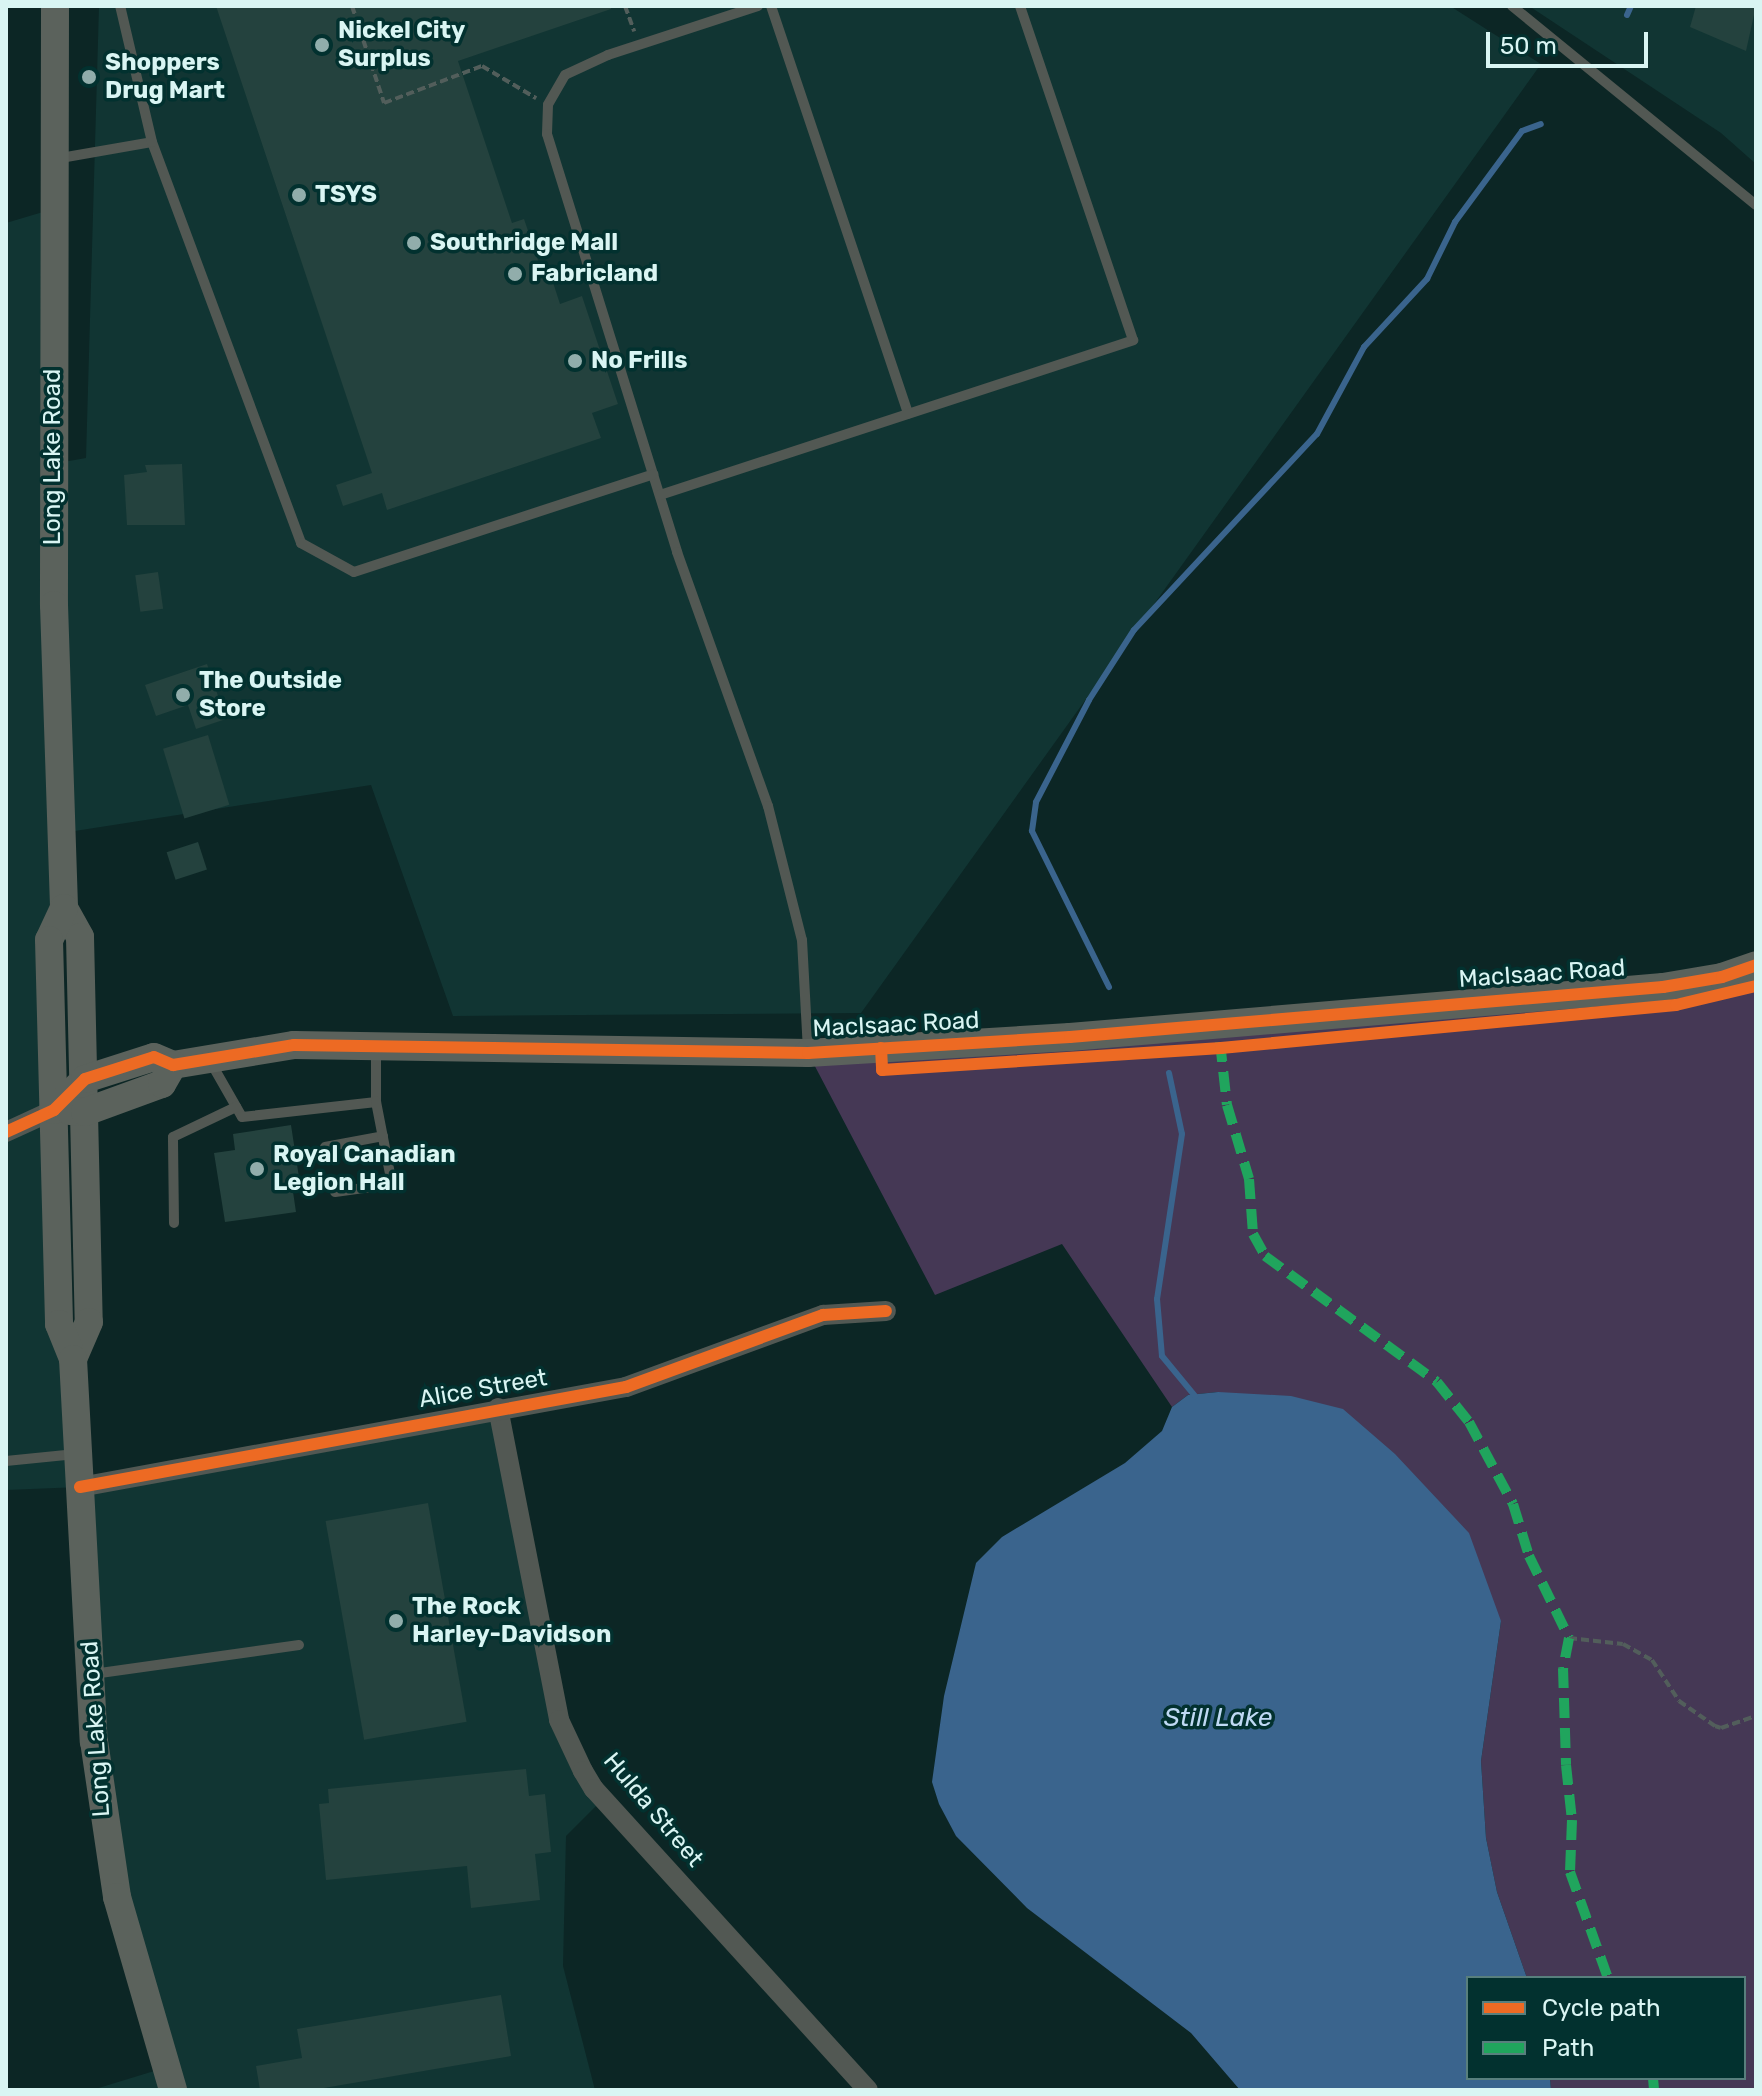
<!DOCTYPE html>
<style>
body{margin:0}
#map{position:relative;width:1762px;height:2096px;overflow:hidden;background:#0c2625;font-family:Rubik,sans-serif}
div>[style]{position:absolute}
.built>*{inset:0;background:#113533}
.green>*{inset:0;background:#453855}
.water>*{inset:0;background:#3a648d}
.stream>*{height:6px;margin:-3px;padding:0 3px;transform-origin:3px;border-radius:3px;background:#3a648d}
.building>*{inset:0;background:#24423e;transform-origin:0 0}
.path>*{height:4px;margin-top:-2px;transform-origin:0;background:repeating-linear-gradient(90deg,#525e5b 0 8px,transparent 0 12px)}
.lane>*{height:10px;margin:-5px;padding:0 5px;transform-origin:5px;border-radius:5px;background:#525853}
.street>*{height:20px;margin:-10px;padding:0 10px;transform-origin:10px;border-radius:10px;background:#525853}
.secondary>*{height:28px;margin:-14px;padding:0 14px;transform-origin:14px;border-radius:14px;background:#5b625c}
.quiet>*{height:10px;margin-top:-5px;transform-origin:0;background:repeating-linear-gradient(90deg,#20a55d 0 20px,transparent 0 30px)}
.cycleway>*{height:12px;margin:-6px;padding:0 6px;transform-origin:6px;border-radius:6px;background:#ed6a23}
.dots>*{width:22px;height:22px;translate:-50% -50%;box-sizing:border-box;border:4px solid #02312f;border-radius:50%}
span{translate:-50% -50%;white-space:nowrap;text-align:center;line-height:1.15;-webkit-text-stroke:7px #02312f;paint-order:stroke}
.poi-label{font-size:24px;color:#d9f5f3;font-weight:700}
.left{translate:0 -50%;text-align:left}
.street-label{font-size:24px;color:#d9f5f3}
.water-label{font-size:26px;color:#bfd9f4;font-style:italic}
.frame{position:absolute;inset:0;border:8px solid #d9f5f3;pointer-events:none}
.legend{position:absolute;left:1466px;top:1976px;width:280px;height:104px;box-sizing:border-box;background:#02312f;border:2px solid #587f7d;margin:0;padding:10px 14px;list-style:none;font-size:24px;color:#d9f5f3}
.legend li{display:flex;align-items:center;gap:16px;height:40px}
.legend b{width:40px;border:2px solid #587f7d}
.scale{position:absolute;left:1486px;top:32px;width:162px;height:36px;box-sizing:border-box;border:4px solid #d9f5f3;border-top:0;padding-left:10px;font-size:24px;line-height:28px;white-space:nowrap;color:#d9f5f3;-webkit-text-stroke:6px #02312f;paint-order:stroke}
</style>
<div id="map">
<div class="built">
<div style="clip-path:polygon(99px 6px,1450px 6px,1541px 64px,861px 1013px,453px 1016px,371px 785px,62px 833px,49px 940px,80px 1487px,498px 1408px,559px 1720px,603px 1799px,566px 1836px,563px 1966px,595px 2090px,92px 2090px,164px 2068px,117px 1898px,80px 1487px,6px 1490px,6px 223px,53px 209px,52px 464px,86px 458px)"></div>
<div style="clip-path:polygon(1529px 6px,1756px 6px,1756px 164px,1721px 133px)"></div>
</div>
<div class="green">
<div style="clip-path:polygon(1756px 965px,1756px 2090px,1551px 2090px,1550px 2078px,1744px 2078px,1744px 1978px,1527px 1978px,1497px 1892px,1486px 1838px,1481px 1761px,1501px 1621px,1218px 1392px,1188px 1395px,1172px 1407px,1062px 1244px,935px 1295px,808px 1053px)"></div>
</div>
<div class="water">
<div style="clip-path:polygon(1218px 1392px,1291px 1396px,1343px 1409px,1395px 1454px,1469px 1533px,1501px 1621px,1481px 1761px,1486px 1838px,1497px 1892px,1527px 1978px,1468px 1978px,1468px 2078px,1550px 2078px,1551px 2090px,1240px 2090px,1191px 2033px,1027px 1908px,956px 1836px,939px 1804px,932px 1782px,944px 1696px,976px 1563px,1002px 1537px,1125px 1463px,1162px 1431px,1172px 1407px,1188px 1395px)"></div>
</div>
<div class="stream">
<div style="left:1627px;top:15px;width:10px;rotate:-66deg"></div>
<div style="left:1109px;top:987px;width:174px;rotate:-116.3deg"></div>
<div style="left:1032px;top:831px;width:29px;rotate:-82deg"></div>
<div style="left:1036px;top:802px;width:115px;rotate:-62.5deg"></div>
<div style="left:1089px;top:700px;width:83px;rotate:-57.3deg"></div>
<div style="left:1134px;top:630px;width:268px;rotate:-47deg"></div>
<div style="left:1317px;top:434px;width:99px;rotate:-61.6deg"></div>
<div style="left:1364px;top:347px;width:93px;rotate:-47.2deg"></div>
<div style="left:1427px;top:279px;width:64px;rotate:-63.8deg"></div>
<div style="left:1455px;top:222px;width:113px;rotate:-53.6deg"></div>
<div style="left:1522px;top:131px;width:20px;rotate:-20deg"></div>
<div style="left:1169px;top:1073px;width:62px;rotate:78deg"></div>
<div style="left:1182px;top:1134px;width:167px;rotate:98.6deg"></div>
<div style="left:1157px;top:1299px;width:57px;rotate:85deg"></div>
<div style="left:1162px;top:1356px;width:52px;rotate:50.5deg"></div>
</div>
<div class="building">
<div style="clip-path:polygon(216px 6px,611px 6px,611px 9px,458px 61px,512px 223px,524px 219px,540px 266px,547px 264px,560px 304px,582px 296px,618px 404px,592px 413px,601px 438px,387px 510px,382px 493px,343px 506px,336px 485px,372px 473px)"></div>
<div style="clip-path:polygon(1696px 6px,1756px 6px,1746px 51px,1690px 27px)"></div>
<div style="clip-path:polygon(182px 464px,185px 525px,127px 525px,124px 475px,147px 472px,145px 465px)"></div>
<div style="left:158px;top:572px;width:37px;height:23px;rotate:82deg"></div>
<div style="clip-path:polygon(207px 664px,226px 719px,196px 729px,188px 705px,156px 716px,145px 685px)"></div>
<div style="left:208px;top:735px;width:73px;height:47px;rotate:73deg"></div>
<div style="left:198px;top:842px;width:29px;height:33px;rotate:72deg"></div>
<div style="clip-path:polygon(291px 1125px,300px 1184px,292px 1185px,296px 1212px,225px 1222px,214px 1153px,235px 1150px,233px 1134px)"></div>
<div style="left:428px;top:1503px;width:222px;height:104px;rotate:80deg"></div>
<div style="clip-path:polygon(526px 1769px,529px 1796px,545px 1794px,551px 1852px,535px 1854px,540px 1900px,471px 1908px,467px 1866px,326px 1880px,319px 1804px,329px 1803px,328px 1789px)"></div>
<div style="clip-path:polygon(501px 1995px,511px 2056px,312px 2090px,260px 2090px,256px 2066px,302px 2058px,297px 2029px)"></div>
</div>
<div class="path">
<div style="left:352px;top:6px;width:102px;rotate:71.7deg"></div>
<div style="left:384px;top:103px;width:105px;rotate:-20.7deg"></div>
<div style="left:482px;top:66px;width:63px;rotate:30.7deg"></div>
<div style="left:625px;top:6px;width:27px;rotate:70deg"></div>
<div style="left:1569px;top:1638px;width:54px;rotate:6.3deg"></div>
<div style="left:1623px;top:1644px;width:33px;rotate:29deg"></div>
<div style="left:1652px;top:1660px;width:49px;rotate:56.6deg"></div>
<div style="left:1679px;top:1701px;width:44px;rotate:34.8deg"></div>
<div style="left:1715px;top:1726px;width:6px;rotate:18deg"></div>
<div style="left:1721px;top:1728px;width:37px;rotate:-19deg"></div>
</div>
<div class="lane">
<div style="left:758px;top:6px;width:158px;rotate:161.9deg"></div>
<div style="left:608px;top:55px;width:47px;rotate:155.1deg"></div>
<div style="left:565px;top:75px;width:34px;rotate:120deg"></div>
<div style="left:548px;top:105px;width:29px;rotate:92deg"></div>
<div style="left:547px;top:134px;width:438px;rotate:72.7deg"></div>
<div style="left:677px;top:552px;width:270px;rotate:70.3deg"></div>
<div style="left:768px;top:806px;width:138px;rotate:75.8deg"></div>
<div style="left:802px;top:940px;width:111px;rotate:86.9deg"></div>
<div style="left:771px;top:6px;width:430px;rotate:71.4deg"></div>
<div style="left:1512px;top:6px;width:315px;rotate:39.2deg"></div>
<div style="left:152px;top:142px;width:428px;rotate:69.6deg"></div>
<div style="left:301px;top:543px;width:60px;rotate:28.7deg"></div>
<div style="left:354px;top:572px;width:315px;rotate:-18.1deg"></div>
<div style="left:55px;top:159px;width:98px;rotate:-9.9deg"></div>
<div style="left:152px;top:142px;width:140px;rotate:-103.2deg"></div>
<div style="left:660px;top:495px;width:498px;rotate:-18.1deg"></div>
<div style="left:1133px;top:340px;width:353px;rotate:-108.7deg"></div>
<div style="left:210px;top:1061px;width:64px;rotate:60.3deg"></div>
<div style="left:242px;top:1117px;width:135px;rotate:-6.4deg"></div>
<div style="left:376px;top:1102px;width:53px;rotate:-90deg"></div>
<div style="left:325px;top:1147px;width:59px;rotate:-10.7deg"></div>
<div style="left:335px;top:1192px;width:58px;rotate:-8deg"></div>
<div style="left:392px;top:1184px;width:84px;rotate:-101deg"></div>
<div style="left:174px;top:1223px;width:86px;rotate:-90.7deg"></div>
<div style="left:173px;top:1137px;width:70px;rotate:-25.5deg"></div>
<div style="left:6px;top:1461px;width:70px;rotate:-5.7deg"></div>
<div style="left:93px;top:1674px;width:208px;rotate:-8deg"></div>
</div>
<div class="street">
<div style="left:6px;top:1132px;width:53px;rotate:-24.6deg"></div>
<div style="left:498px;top:1408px;width:318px;rotate:78.9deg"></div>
<div style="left:559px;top:1720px;width:56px;rotate:64.8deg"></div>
<div style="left:583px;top:1771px;width:21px;rotate:59deg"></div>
<div style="left:594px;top:1789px;width:407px;rotate:47.7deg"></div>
<div style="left:80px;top:1487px;width:555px;rotate:-10.38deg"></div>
<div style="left:626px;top:1387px;width:210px;rotate:-20.1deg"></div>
<div style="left:823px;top:1315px;width:63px;rotate:-3.6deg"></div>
</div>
<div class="secondary">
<div style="left:55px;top:6px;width:599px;rotate:90.1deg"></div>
<div style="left:54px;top:605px;width:303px;rotate:88.1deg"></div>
<div style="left:64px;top:908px;width:33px;rotate:61deg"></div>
<div style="left:80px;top:937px;width:385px;rotate:88.7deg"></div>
<div style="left:89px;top:1322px;width:40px;rotate:113.4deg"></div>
<div style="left:64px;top:908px;width:35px;rotate:115deg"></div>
<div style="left:49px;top:940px;width:384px;rotate:88.5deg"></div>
<div style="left:59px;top:1324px;width:38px;rotate:68deg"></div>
<div style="left:73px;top:1359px;width:383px;rotate:86.9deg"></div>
<div style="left:94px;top:1741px;width:158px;rotate:81.6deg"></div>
<div style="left:117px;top:1897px;width:201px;rotate:73.8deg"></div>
<div style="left:54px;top:1110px;width:44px;rotate:-45deg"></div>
<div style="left:85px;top:1079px;width:72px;rotate:-17.7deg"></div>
<div style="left:154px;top:1057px;width:21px;rotate:23deg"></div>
<div style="left:173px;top:1065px;width:123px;rotate:-9.4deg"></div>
<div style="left:294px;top:1045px;width:514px;rotate:0.89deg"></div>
<div style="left:808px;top:1053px;width:262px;rotate:-3.5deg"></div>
<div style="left:1070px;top:1037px;width:595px;rotate:-4.82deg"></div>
<div style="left:1663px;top:987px;width:60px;rotate:-9.6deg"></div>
<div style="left:1722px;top:977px;width:36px;rotate:-19deg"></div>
<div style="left:70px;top:1111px;width:15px;rotate:4deg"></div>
<div style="left:85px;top:1112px;width:82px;rotate:-20deg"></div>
<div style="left:162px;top:1084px;width:22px;rotate:-60deg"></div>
</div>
<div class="quiet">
<div style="left:1220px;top:1042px;width:63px;rotate:83.7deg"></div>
<div style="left:1227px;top:1105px;width:77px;rotate:73.4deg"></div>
<div style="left:1249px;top:1179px;width:55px;rotate:85.8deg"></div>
<div style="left:1253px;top:1234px;width:25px;rotate:61deg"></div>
<div style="left:1265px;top:1256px;width:213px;rotate:36.2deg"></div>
<div style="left:1437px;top:1382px;width:51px;rotate:51.3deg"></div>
<div style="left:1469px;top:1422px;width:93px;rotate:61.8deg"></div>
<div style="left:1513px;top:1504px;width:54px;rotate:72.9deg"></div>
<div style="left:1529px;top:1556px;width:91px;rotate:64deg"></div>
<div style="left:1569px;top:1638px;width:31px;rotate:101deg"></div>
<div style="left:1563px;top:1668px;width:97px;rotate:88.2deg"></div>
<div style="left:1566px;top:1765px;width:55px;rotate:83.8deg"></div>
<div style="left:1572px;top:1820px;width:52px;rotate:92.2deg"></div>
<div style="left:1570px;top:1872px;width:113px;rotate:70.3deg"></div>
<div style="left:1653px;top:2078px;width:12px;rotate:85deg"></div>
</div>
<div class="cycleway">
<div style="left:881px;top:1048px;width:22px;rotate:87deg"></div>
<div style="left:882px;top:1070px;width:340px;rotate:-3.7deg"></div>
<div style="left:1221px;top:1048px;width:457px;rotate:-5.4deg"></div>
<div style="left:1676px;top:1005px;width:82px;rotate:-13.4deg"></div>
<div style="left:6px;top:1132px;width:53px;rotate:-24.6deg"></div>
<div style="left:54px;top:1110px;width:44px;rotate:-45deg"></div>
<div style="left:85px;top:1079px;width:72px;rotate:-17.7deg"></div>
<div style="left:154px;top:1057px;width:21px;rotate:23deg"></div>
<div style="left:173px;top:1065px;width:123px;rotate:-9.4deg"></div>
<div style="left:294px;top:1045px;width:514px;rotate:0.89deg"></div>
<div style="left:808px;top:1053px;width:262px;rotate:-3.5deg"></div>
<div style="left:1070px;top:1037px;width:595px;rotate:-4.82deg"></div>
<div style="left:1663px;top:987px;width:60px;rotate:-9.6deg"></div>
<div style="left:1722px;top:977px;width:36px;rotate:-19deg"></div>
<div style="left:80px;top:1487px;width:555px;rotate:-10.38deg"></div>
<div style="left:626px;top:1387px;width:210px;rotate:-20.1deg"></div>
<div style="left:823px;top:1315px;width:63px;rotate:-3.6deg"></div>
</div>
<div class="dots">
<div style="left:322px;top:45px;background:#91adab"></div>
<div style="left:89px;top:77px;background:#91adab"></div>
<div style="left:299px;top:195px;background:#91adab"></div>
<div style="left:414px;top:243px;background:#91adab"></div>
<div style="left:515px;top:274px;background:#91adab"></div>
<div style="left:575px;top:361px;background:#91adab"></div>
<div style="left:183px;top:695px;background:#91adab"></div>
<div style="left:257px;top:1169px;background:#91adab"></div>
<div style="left:396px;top:1621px;background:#91adab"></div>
</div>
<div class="poi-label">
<span class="left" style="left:338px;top:45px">Nickel City<br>Surplus</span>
<span class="left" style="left:105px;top:77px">Shoppers<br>Drug Mart</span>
<span class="left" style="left:315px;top:195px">TSYS</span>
<span class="left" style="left:430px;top:243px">Southridge Mall</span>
<span class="left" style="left:531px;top:274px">Fabricland</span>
<span class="left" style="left:591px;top:361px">No Frills</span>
<span class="left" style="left:199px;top:695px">The Outside<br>Store</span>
<span class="left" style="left:273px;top:1169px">Royal Canadian<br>Legion Hall</span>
<span class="left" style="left:412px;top:1621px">The Rock<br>Harley-Davidson</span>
</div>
<div class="street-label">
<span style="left:53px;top:457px;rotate:-90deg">Long Lake Road</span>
<span style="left:1542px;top:974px;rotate:-4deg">MacIsaac Road</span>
<span style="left:896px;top:1025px;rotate:-3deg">MacIsaac Road</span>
<span style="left:483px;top:1389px;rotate:-10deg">Alice Street</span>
<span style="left:96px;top:1729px;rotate:-94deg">Long Lake Road</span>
<span style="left:653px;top:1810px;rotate:50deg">Hulda Street</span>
</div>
<div class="water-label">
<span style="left:1218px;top:1718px">Still Lake</span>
</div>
<div class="frame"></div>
<ul class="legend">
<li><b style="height:10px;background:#ed6a23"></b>Cycle path</li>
<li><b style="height:10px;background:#20a55d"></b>Path</li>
</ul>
<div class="scale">50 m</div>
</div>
